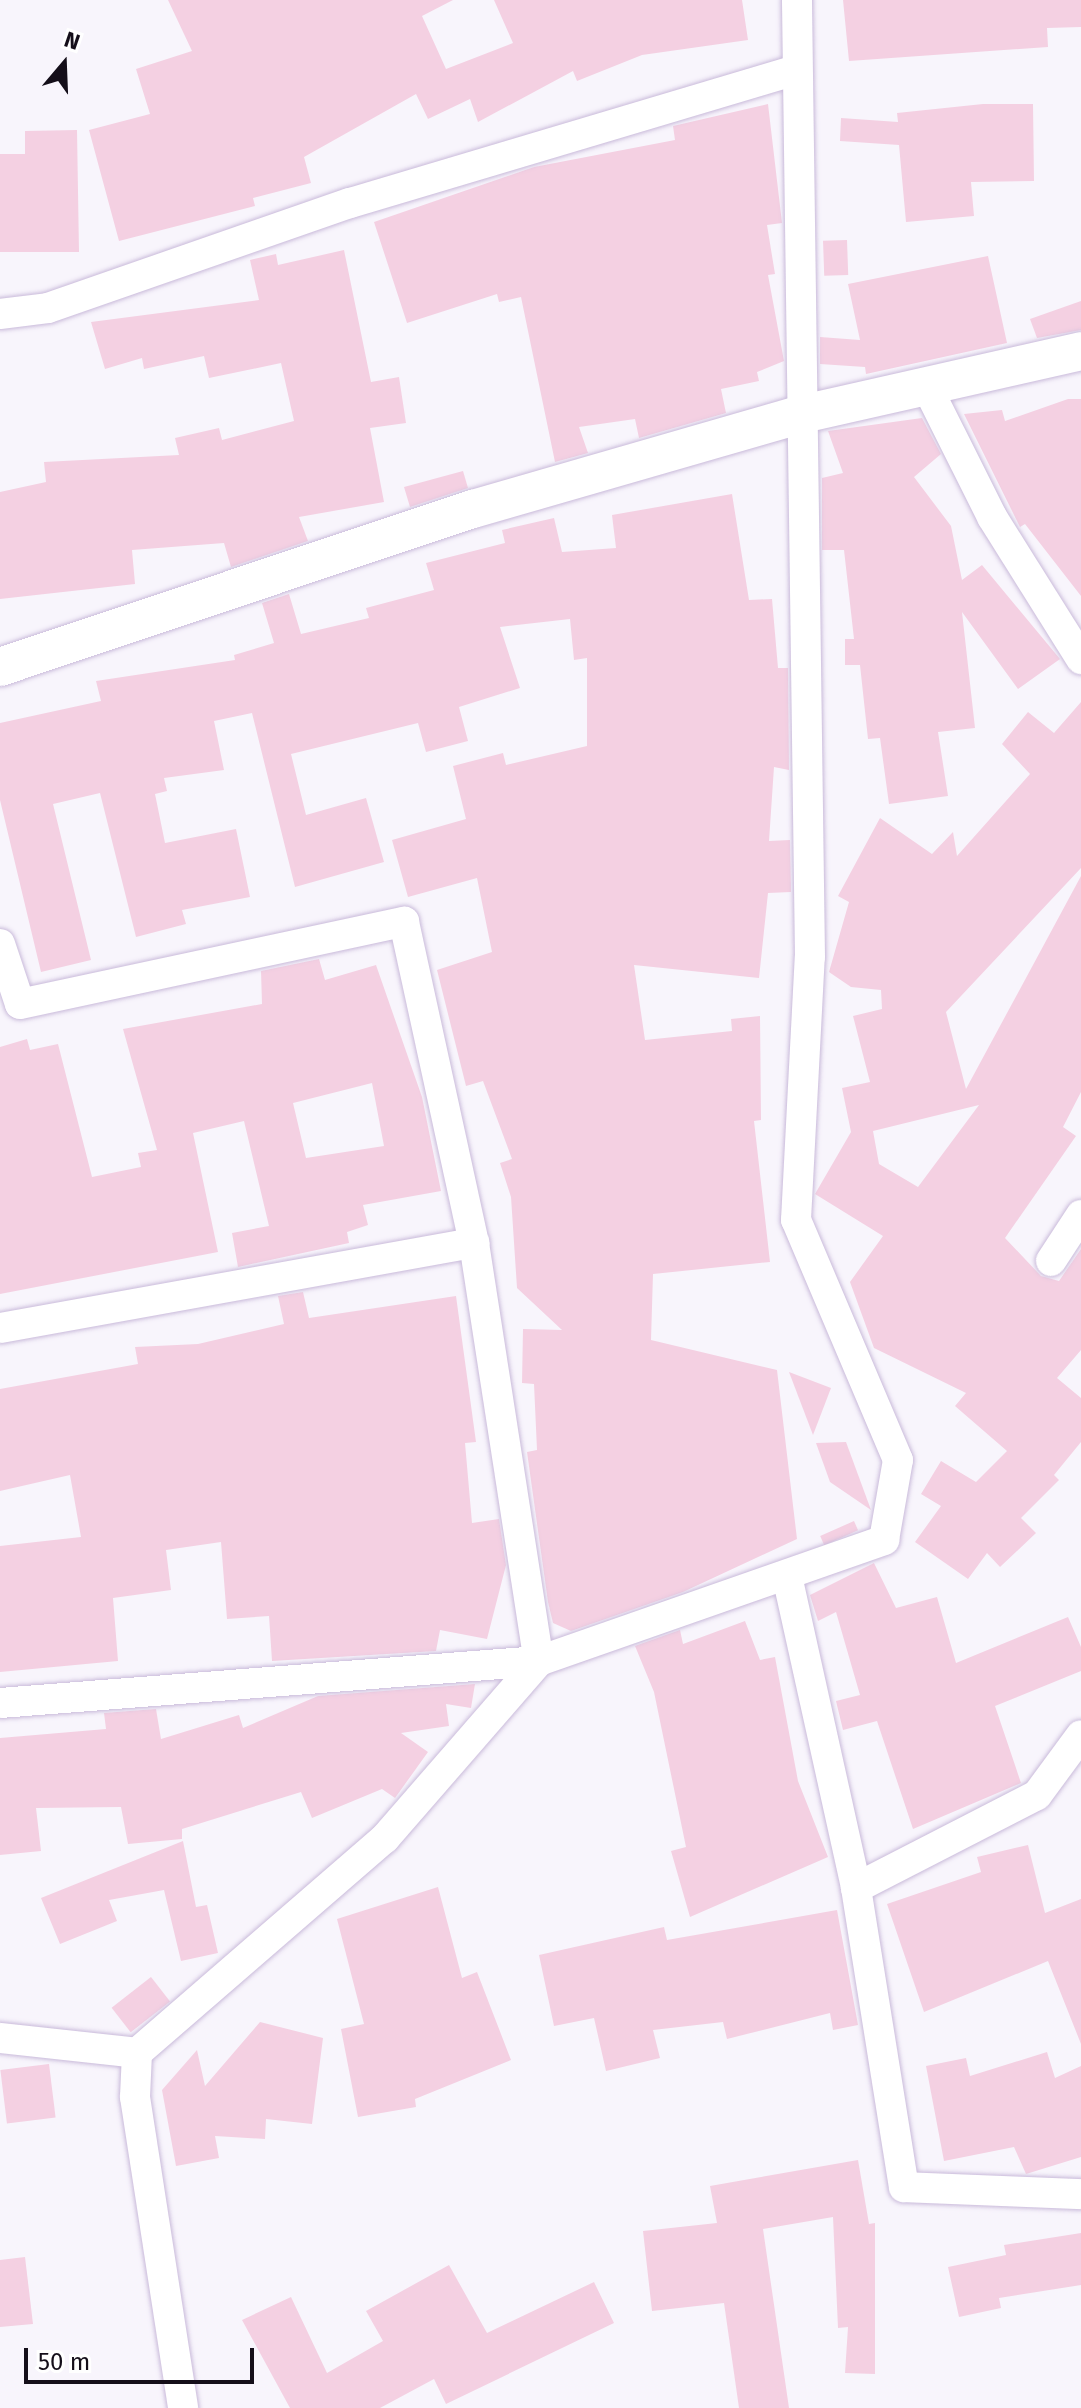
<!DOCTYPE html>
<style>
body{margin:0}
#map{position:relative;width:1081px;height:2408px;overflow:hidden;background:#f8f5fc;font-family:"Fira Sans",sans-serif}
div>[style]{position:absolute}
.building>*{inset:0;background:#f4d0e2;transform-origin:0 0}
.roads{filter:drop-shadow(0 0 2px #c9bada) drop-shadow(0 0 2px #c9bada)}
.minor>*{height:30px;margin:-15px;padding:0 15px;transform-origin:15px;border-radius:15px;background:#fff}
.tertiary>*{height:38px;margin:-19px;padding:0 19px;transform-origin:19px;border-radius:19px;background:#fff}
span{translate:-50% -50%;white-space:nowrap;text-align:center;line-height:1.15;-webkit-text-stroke:6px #fff;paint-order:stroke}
.north{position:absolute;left:24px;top:24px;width:80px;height:80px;-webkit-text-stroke:6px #fff;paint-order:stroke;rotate:19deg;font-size:22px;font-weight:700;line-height:32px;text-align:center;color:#140e19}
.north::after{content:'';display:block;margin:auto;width:28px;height:36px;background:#140e19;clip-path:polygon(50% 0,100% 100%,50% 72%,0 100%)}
.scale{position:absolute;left:24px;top:2348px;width:230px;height:36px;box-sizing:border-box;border:4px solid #140e19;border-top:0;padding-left:10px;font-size:24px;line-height:28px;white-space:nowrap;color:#140e19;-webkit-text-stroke:6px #fff;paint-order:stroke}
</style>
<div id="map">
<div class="building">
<div style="clip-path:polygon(168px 0,453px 0,422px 16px,446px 69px,513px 43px,494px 0,742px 0,748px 40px,642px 55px,577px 81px,573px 71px,478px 122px,470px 99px,428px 119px,416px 94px,304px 157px,311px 183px,253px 198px,255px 206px,119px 241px,89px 130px,150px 114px,136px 69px,192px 51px)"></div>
<div style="clip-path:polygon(843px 0,1081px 0,1081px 27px,1047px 28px,1048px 47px,849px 61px)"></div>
<div style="clip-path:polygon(768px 104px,782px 223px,767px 225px,775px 274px,768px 275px,784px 361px,757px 372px,759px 381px,721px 389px,726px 413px,639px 438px,635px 419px,579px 427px,588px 453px,555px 462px,521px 297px,499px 302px,497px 294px,407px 323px,374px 222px,534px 167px,675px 140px,673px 126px)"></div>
<div style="clip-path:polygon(983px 104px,1033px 104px,1034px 181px,971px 182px,974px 216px,906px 222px,899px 145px,840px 141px,841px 118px,898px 122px,897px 113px)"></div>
<div style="clip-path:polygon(77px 130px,79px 252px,0 252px,0 154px,25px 154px,25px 131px)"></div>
<div style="left:847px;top:240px;width:35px;height:24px;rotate:88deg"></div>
<div style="clip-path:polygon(344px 250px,371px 382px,399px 377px,406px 423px,370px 428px,384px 502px,299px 517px,308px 541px,231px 567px,224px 543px,132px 550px,135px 584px,0 599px,0 492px,46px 482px,44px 462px,179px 455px,175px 438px,219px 428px,222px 440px,294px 421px,281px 363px,209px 378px,204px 356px,144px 369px,142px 358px,105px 369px,91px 322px,259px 300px,250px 260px,276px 254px,278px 265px)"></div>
<div style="clip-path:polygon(988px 256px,1007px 343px,866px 374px,865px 367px,820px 364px,820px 337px,860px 340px,848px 284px)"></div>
<div style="clip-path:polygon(1081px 301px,1081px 330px,1037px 338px,1030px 319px)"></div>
<div style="clip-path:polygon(1068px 399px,1081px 399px,1081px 596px,1025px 524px,1020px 527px,964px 414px,1002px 410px,1005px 421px)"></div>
<div style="clip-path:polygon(922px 418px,941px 454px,914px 477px,951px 526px,962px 580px,982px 565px,1060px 659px,1018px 689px,962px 612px,975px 728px,938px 732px,948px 796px,889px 804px,880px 738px,868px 739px,860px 665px,845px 665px,845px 639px,854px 639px,844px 550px,822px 550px,822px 478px,843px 473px,828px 431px)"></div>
<div style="clip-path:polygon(463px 471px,468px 488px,410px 507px,404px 487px)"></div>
<div style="clip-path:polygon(732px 494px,749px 600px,772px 599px,778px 668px,788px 668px,789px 770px,774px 767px,769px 841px,790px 840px,791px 892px,768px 893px,759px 978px,634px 965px,645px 1040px,732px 1031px,731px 1019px,760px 1016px,761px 1120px,754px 1121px,770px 1262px,653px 1274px,651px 1340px,777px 1370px,797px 1539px,683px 1592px,571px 1631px,553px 1623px,548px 1602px,527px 1452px,537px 1450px,534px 1384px,522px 1383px,523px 1329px,562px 1330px,517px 1288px,511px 1197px,500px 1163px,512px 1159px,483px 1081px,466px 1086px,437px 970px,492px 952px,477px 878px,408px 897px,392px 840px,466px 819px,453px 766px,503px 753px,506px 765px,587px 746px,587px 658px,574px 660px,570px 619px,500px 627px,520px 688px,459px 707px,468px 741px,426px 752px,418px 723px,291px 754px,306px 815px,366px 798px,384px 862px,295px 887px,252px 713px,214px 721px,224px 770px,164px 778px,167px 791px,155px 794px,165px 843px,236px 829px,250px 897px,182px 910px,186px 924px,136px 937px,100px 793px,53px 804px,91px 960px,41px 972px,0 800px,0 723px,101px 701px,96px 681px,235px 660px,234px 655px,274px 643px,262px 603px,289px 594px,301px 634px,369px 618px,366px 608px,434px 590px,426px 563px,505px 543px,502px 530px,554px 518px,562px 552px,616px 548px,612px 515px)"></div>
<div style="clip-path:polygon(evenodd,1081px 702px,1081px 868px,946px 1012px,966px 1089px,1081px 876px,1081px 1092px,1063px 1127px,1076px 1136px,1005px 1238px,1041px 1276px,1059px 1281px,1081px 1249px,1081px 1350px,1057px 1378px,1081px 1398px,1081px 1442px,1054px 1475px,1059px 1480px,1021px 1518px,1036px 1533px,1000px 1567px,987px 1553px,968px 1579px,915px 1542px,941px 1506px,921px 1494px,941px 1461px,976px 1482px,1007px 1451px,955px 1406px,966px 1393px,874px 1348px,850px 1282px,883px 1236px,815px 1194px,851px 1132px,842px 1088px,870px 1082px,853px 1016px,882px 1009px,881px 990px,851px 987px,829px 972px,849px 902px,838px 896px,880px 818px,932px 854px,953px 832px,957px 856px,1030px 774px,1002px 744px,1028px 712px,1054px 733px,1081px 702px,979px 1105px,918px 1187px,879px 1164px,873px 1131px,979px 1105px)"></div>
<div style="clip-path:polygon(evenodd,319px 959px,325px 980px,376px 965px,422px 1097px,441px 1191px,363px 1205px,368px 1225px,347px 1232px,349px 1243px,238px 1267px,232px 1233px,269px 1226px,244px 1121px,193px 1133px,218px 1252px,0 1294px,0 1047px,27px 1039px,30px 1050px,58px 1044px,92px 1177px,141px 1167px,138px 1153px,157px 1150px,123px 1029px,262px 1004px,261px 971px,319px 959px,372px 1083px,384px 1146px,306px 1158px,293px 1103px,372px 1083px)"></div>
<div style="clip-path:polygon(303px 1292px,309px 1318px,456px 1296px,476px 1442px,465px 1443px,472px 1523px,499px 1519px,506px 1565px,487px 1639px,440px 1630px,436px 1651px,272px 1661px,269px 1616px,227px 1619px,221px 1542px,166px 1550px,171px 1590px,113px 1598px,118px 1661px,0 1672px,0 1546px,81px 1537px,70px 1475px,0 1491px,0 1389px,138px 1364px,135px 1347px,198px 1344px,284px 1324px,278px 1296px)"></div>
<div style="clip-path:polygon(789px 1372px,831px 1388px,813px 1435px)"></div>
<div style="clip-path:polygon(846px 1442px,871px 1510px,830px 1482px,816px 1443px)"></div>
<div style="left:854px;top:1521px;width:10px;height:37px;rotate:66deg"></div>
<div style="clip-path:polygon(874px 1563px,896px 1608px,937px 1597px,956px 1663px,1068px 1617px,1081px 1647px,1081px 1671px,995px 1706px,1021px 1783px,913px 1829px,877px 1721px,843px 1730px,836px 1701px,860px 1695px,836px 1612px,818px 1621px,810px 1595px)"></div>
<div style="clip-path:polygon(745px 1621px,760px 1660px,775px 1657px,798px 1781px,828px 1857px,690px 1917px,671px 1851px,686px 1847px,654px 1692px,635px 1646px,680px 1630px,683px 1644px)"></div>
<div style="clip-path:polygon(475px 1684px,471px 1708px,446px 1704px,449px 1726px,401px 1733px,428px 1752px,395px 1798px,382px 1789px,312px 1818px,301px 1792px,182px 1829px,182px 1839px,128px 1844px,121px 1807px,36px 1808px,41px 1851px,0 1855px,0 1738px,106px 1729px,104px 1713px,156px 1709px,161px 1739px,239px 1715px,243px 1728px,318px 1696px)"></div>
<div style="clip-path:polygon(183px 1841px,196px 1907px,207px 1905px,218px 1953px,181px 1961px,164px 1890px,109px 1900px,117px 1921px,60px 1944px,41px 1898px)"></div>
<div style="clip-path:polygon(1028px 1845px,1045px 1913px,1081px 1899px,1081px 2044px,1048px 1961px,924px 2012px,887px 1904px,981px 1872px,977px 1857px)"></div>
<div style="clip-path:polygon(438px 1887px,462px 1978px,477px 1972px,511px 2060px,415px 2099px,416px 2107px,358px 2117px,341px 2029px,364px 2024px,337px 1919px)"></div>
<div style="clip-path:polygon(837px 1910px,858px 2025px,833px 2030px,830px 2013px,727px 2039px,723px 2022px,653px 2030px,660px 2058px,606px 2071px,594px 2018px,554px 2026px,539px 1955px,664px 1927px,667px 1940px)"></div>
<div style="left:151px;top:1977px;width:31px;height:50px;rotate:52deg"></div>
<div style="clip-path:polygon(260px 2022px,323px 2038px,312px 2124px,266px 2119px,265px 2139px,215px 2136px,219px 2158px,176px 2166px,162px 2090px,197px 2050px,205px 2086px)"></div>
<div style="clip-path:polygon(1047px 2052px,1055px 2078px,1081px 2066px,1081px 2157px,1026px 2174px,1014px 2147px,944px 2161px,926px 2066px,966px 2058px,970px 2076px)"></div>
<div style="left:49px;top:2064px;width:54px;height:49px;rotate:83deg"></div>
<div style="clip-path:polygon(858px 2160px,869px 2224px,875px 2223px,875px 2374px,845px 2373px,848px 2327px,838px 2328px,833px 2217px,763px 2229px,789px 2408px,739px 2408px,724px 2303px,652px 2311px,643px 2231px,717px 2223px,710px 2186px)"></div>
<div style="clip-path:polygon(1081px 2233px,1081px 2285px,999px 2298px,1001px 2308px,959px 2317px,948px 2267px,1006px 2255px,1004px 2245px)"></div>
<div style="clip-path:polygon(25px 2257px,33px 2324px,0 2327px,0 2260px)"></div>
<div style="clip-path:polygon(449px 2265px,487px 2333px,594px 2282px,614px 2323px,446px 2404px,434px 2379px,380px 2408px,290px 2408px,242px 2320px,291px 2297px,327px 2373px,383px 2341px,366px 2311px)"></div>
</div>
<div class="roads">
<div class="minor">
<div style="left:0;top:314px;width:48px;rotate:-7.1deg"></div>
<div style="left:48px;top:308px;width:320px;rotate:-19.2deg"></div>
<div style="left:350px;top:203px;width:464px;rotate:-16.6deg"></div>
<div style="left:926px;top:385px;width:148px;rotate:63.4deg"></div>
<div style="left:992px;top:517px;width:168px;rotate:57.9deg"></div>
<div style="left:0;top:944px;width:63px;rotate:71.6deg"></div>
<div style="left:20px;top:1004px;width:393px;rotate:-12.1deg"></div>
<div style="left:404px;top:922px;width:329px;rotate:77.7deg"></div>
<div style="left:474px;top:1243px;width:423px;rotate:81.2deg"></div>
<div style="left:539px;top:1661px;width:235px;rotate:131deg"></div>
<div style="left:385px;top:1838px;width:328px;rotate:139.1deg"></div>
<div style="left:137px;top:2053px;width:44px;rotate:92.6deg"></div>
<div style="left:135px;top:2097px;width:315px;rotate:81.2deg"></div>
<div style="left:1051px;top:1261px;width:55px;rotate:-56.9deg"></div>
<div style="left:0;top:1328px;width:482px;rotate:-10.2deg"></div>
<div style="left:787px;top:1576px;width:320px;rotate:77.5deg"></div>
<div style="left:856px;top:1888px;width:303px;rotate:80.9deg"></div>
<div style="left:904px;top:2187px;width:177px;rotate:2.3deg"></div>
<div style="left:0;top:1703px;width:541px;rotate:-4.46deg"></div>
<div style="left:539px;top:1661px;width:366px;rotate:-19.3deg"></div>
<div style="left:884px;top:1540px;width:81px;rotate:-80.1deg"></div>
<div style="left:898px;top:1460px;width:261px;rotate:-113deg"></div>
<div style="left:796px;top:1220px;width:263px;rotate:-87deg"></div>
<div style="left:810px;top:957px;width:957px;rotate:-90.78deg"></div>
<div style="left:856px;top:1888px;width:203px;rotate:-27.2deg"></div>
<div style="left:1037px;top:1795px;width:74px;rotate:-53.7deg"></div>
<div style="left:0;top:2038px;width:138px;rotate:6.2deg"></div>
</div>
<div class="tertiary">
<div style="left:0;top:667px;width:499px;rotate:-18.5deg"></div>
<div style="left:473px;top:509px;width:338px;rotate:-16.1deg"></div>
<div style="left:798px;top:415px;width:290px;rotate:-12.7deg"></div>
</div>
</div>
<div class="north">N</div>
<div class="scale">50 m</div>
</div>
